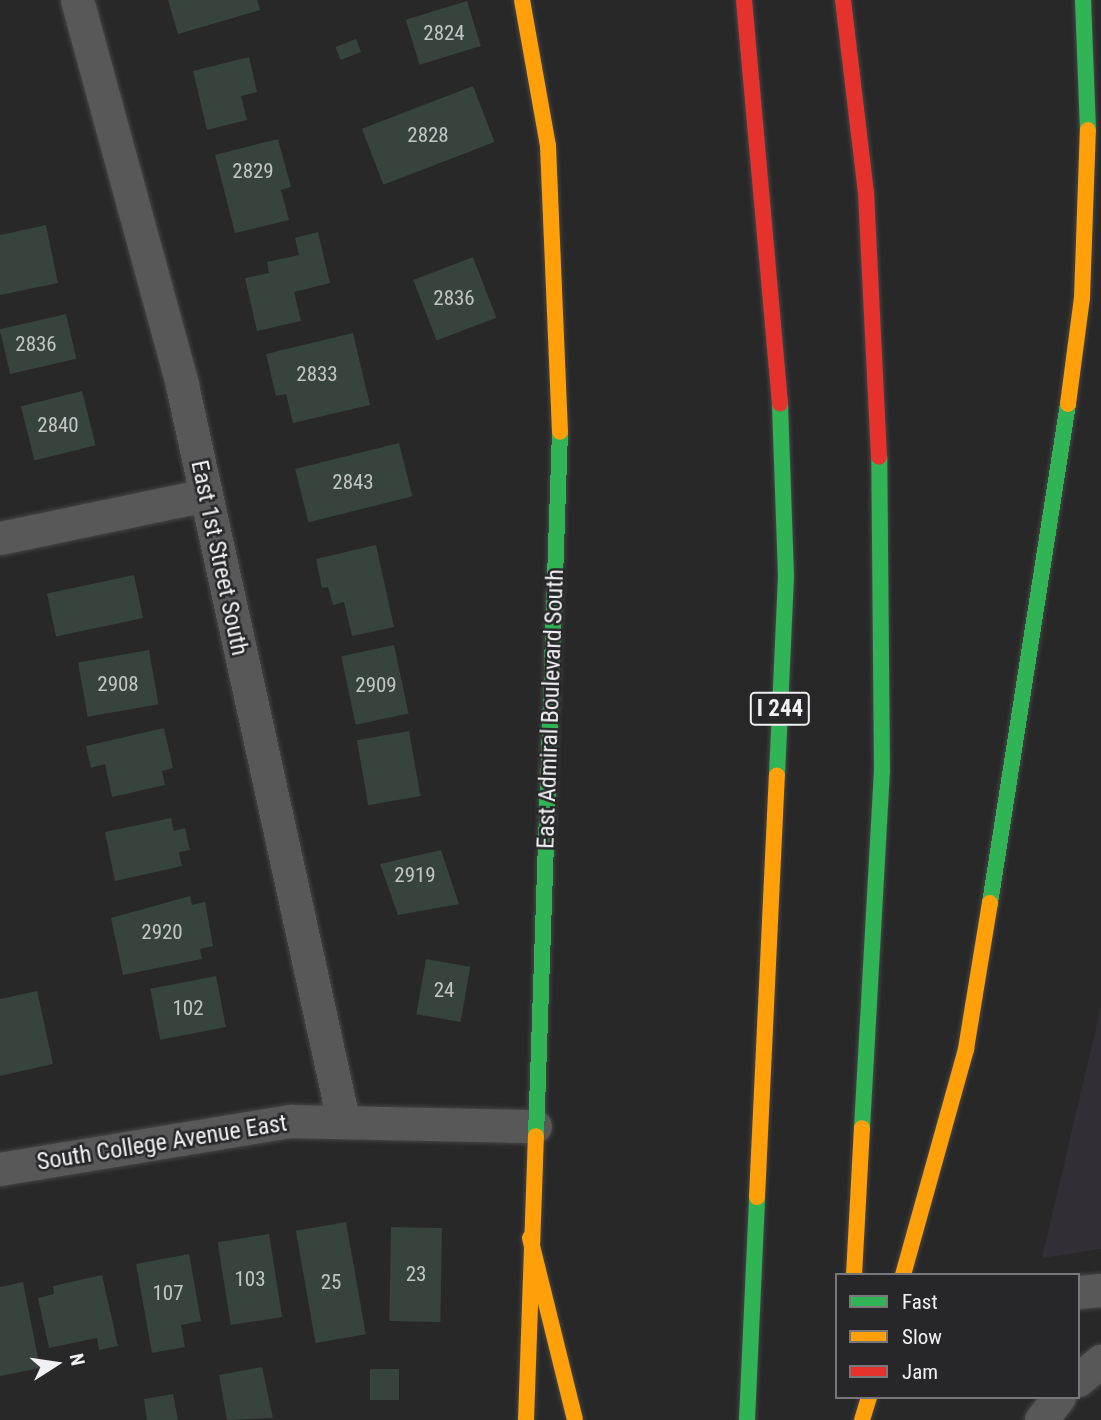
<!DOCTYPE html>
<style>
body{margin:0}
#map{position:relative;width:1101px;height:1420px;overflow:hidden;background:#282828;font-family:"Roboto Condensed",sans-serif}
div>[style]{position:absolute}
.built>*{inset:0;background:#312e35}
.building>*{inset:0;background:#37433d;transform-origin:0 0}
.roads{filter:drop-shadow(0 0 2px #464646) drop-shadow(0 0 2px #464646)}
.street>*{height:33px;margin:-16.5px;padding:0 16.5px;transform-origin:16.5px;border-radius:16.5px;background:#585858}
.fast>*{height:16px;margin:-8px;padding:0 8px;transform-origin:8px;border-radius:8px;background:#30b455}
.slow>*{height:16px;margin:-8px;padding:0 8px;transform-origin:8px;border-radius:8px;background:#ff9f0a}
.jam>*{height:16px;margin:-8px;padding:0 8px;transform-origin:8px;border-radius:8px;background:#e5322d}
span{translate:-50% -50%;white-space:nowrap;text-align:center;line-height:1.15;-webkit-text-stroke:5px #272729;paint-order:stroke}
.number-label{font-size:21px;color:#c2c5c5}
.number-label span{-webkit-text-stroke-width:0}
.shield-label span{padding:2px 5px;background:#272729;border:2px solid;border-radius:5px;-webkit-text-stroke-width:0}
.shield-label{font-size:23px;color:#f1f0f2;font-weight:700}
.street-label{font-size:24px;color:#f1f0f2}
.legend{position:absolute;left:835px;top:1273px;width:245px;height:126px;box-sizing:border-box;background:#272729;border:2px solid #787779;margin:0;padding:9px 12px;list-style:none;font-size:21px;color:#f1f0f2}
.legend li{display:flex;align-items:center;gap:14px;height:35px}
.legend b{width:35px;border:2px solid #787779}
.north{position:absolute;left:21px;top:1329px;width:70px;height:70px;-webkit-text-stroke:5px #272729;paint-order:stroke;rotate:78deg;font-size:19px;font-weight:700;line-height:28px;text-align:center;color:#f1f0f2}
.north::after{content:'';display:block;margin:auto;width:24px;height:32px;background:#f1f0f2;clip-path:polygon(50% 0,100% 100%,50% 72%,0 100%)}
</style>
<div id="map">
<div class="built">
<div style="clip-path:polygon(1101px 1006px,1101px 1249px,1042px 1258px,1100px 1011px)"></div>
</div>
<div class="building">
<div style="clip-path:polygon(168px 0,257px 0,260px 10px,178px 34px)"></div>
<div style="left:467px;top:1px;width:47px;height:64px;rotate:73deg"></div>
<div style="left:356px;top:39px;width:14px;height:22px;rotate:69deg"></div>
<div style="clip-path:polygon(249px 57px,257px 92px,241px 96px,247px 120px,207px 130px,193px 71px)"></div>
<div style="left:473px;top:86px;width:60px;height:119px;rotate:69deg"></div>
<div style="clip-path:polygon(278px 139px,291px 187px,281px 190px,289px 220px,235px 233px,215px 155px)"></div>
<div style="clip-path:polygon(46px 225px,58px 283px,0 295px,0 235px)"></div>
<div style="clip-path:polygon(318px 232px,330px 283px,294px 292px,301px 321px,257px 331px,245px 278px,269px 273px,267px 262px,299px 255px,295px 238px)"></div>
<div style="left:473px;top:257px;width:65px;height:64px;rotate:69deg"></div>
<div style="left:66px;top:314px;width:46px;height:68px;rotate:77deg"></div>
<div style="clip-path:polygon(353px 333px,370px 405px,293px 423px,286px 394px,276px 396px,266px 354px)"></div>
<div style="left:82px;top:391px;width:56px;height:63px;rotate:76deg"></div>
<div style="left:399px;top:443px;width:55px;height:107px;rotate:76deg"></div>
<div style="clip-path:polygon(376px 545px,394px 627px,352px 636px,344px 602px,333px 605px,328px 587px,322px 588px,316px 559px)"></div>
<div style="left:134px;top:575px;width:44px;height:89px;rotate:78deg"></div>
<div style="left:394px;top:645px;width:70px;height:54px;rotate:78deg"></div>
<div style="left:149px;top:650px;width:55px;height:72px;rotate:80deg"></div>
<div style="clip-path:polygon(164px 728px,173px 768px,162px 771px,165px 785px,112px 797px,105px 764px,91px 768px,86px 746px)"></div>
<div style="left:409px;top:731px;width:66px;height:53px;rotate:80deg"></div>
<div style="clip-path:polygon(171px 818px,174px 831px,185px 828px,190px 850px,179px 852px,182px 866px,115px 881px,105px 832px)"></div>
<div style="clip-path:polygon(441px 850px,459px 904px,398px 915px,380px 864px)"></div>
<div style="clip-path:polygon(190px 896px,192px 905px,205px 902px,213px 946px,200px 949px,202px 959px,123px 975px,111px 918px)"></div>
<div style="left:426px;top:959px;width:45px;height:56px;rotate:10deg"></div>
<div style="left:216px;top:976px;width:52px;height:67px;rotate:79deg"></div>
<div style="clip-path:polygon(37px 991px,53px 1064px,0 1076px,0 999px)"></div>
<div style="left:346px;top:1222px;width:114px;height:51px;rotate:80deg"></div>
<div style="left:391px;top:1227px;width:51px;height:94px;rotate:1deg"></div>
<div style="left:269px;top:1234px;width:84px;height:52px;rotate:81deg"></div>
<div style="clip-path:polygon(189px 1254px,201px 1321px,181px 1325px,185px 1347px,152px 1353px,136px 1264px)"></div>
<div style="clip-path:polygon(102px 1275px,118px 1346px,99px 1350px,97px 1338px,49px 1348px,38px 1298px,54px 1294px,53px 1286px)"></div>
<div style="clip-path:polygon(23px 1282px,40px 1368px,0 1376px,0 1287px)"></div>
<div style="clip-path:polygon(262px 1367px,273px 1418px,227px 1420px,219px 1375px)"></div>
<div style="left:370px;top:1369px;width:29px;height:31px"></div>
<div style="clip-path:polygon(173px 1394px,178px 1420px,147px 1420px,144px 1399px)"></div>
</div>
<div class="roads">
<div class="street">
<div style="left:77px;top:0;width:399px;rotate:74.7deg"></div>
<div style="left:182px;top:385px;width:752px;rotate:77.64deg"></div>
<div style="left:0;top:538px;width:209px;rotate:-11.8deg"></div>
<div style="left:0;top:1169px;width:294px;rotate:-9.4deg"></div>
<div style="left:290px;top:1121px;width:245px;rotate:1.2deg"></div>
<div style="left:1078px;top:1292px;width:23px;rotate:-5deg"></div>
<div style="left:1078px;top:1380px;width:30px;rotate:-40deg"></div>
<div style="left:1041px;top:1420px;width:29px;rotate:-52deg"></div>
</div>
<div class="fast">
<div style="left:1083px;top:0;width:130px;rotate:87.8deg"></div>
<div style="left:777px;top:775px;width:199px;rotate:-87.4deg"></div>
<div style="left:786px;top:576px;width:173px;rotate:-92deg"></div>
<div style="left:990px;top:903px;width:505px;rotate:-81.12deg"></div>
<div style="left:862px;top:1128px;width:358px;rotate:-86.8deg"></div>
<div style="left:882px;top:771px;width:314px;rotate:-90.5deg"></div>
<div style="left:536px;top:1136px;width:704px;rotate:-88.05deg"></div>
<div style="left:747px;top:1420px;width:223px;rotate:-87.4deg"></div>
</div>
<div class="slow">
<div style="left:522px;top:0;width:148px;rotate:79.9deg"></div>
<div style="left:548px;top:146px;width:286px;rotate:87.6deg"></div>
<div style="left:1068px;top:404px;width:107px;rotate:-82.5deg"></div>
<div style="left:1082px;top:298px;width:168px;rotate:-88deg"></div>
<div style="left:757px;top:1197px;width:422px;rotate:-87.3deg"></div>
<div style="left:530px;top:1238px;width:187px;rotate:76.1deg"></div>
<div style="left:854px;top:1275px;width:147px;rotate:-86.9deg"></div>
<div style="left:903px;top:1275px;width:235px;rotate:-74.4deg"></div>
<div style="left:966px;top:1049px;width:148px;rotate:-80.7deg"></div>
<div style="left:526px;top:1420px;width:284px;rotate:-88deg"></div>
<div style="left:862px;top:1420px;width:24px;rotate:-73deg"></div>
</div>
<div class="jam">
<div style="left:744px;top:0;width:405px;rotate:84.9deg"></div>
<div style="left:843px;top:0;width:193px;rotate:83.2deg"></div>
<div style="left:866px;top:192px;width:265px;rotate:87.2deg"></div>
</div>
</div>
<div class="number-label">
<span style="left:444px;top:33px">2824</span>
<span style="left:428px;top:135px">2828</span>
<span style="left:253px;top:171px">2829</span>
<span style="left:454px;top:298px">2836</span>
<span style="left:36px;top:344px">2836</span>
<span style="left:317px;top:374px">2833</span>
<span style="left:58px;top:425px">2840</span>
<span style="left:353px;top:482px">2843</span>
<span style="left:118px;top:684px">2908</span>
<span style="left:376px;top:685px">2909</span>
<span style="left:415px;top:875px">2919</span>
<span style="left:162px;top:932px">2920</span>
<span style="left:444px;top:990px">24</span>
<span style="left:188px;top:1008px">102</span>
<span style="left:416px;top:1274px">23</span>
<span style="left:250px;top:1279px">103</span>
<span style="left:331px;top:1282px">25</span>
<span style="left:168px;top:1293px">107</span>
</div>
<div class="shield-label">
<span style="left:780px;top:709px">I 244</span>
</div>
<div class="street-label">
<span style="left:219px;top:558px;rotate:78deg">East 1st Street South</span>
<span style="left:551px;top:709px;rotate:-88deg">East Admiral Boulevard South</span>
<span style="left:162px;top:1143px;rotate:-9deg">South College Avenue East</span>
</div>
<ul class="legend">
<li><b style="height:9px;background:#30b455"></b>Fast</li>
<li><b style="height:9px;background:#ff9f0a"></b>Slow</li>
<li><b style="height:9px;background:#e5322d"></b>Jam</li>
</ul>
<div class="north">N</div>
</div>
